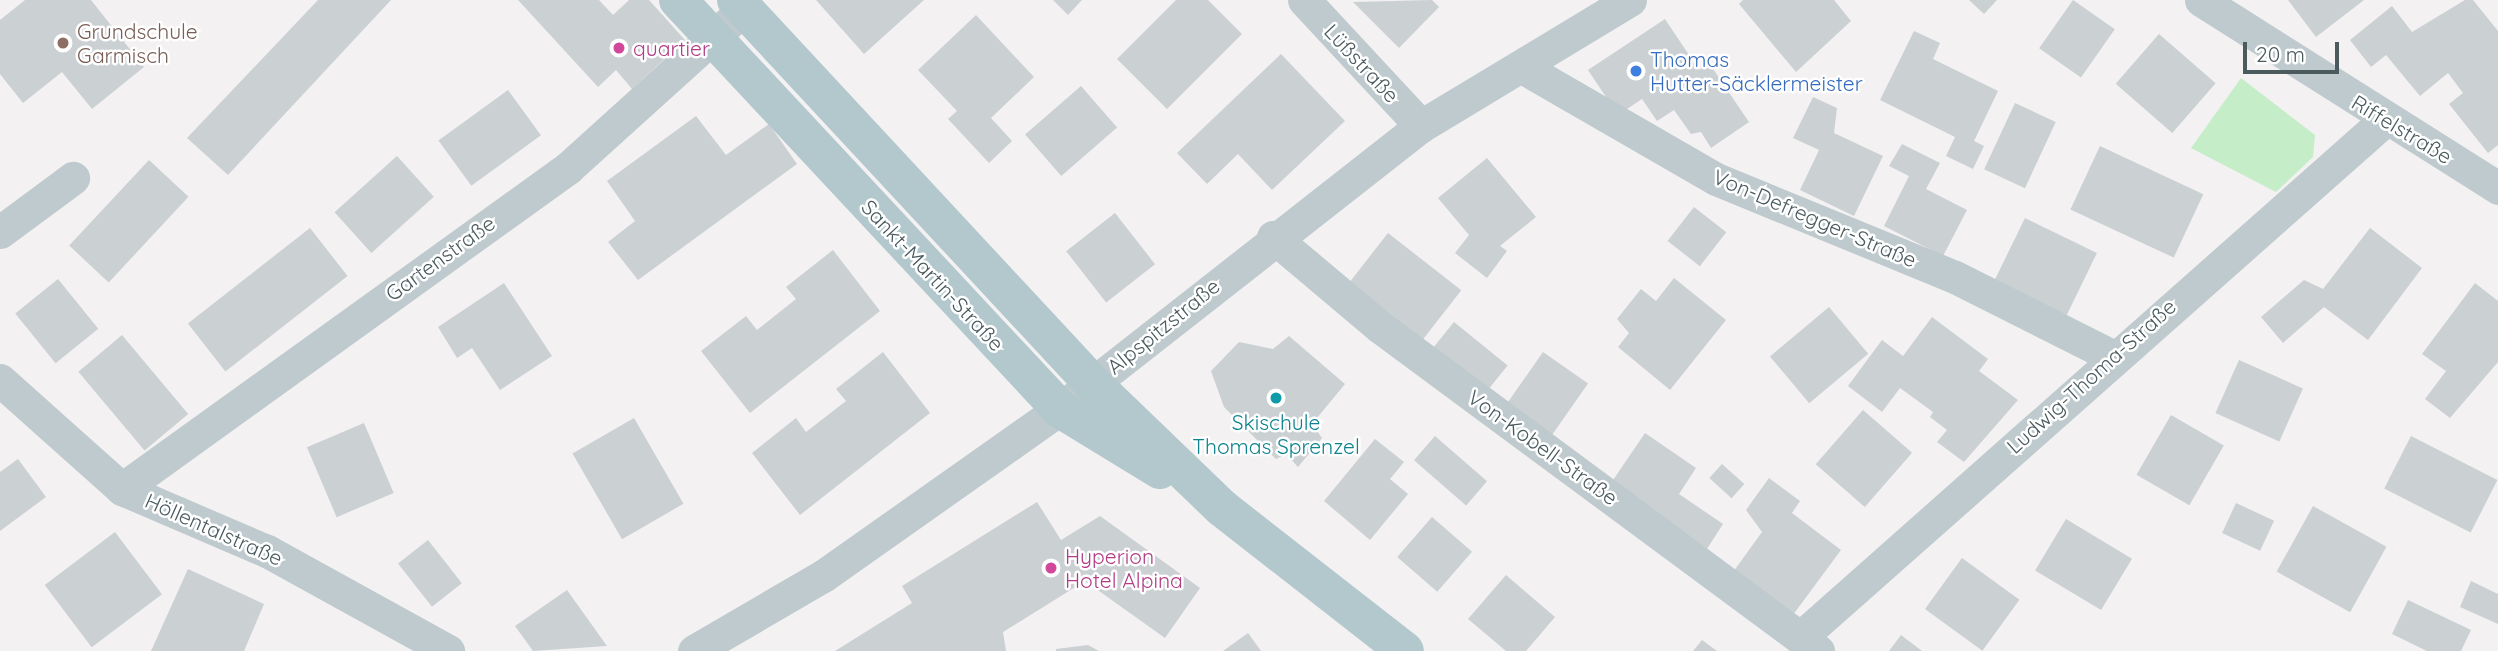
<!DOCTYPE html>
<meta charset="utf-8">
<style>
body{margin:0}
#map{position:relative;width:2498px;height:651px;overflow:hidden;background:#f3f1f2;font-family:Quicksand,sans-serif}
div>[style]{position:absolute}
.green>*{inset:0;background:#c4edc8}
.building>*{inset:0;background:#cbd0d2;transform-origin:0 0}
.minor>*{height:33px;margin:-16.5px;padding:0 16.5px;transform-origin:16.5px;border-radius:16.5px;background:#becacd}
.major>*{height:38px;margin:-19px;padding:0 19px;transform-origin:19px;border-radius:19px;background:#b3c8cd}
.dots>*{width:19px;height:19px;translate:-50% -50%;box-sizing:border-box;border:4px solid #fff;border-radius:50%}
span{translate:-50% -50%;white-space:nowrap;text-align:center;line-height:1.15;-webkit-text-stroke:5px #fff;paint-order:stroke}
.education-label{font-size:21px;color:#785e54}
.left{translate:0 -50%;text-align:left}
.hotel-label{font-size:21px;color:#b23c85}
.shop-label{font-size:21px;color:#366cbe}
.street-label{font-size:21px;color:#4a5a5d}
.culture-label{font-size:21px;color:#0d838f}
.scale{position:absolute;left:2243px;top:42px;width:96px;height:32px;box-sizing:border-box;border:4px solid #4a5a5d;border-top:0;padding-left:9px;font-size:21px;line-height:24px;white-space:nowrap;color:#4a5a5d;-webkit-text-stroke:5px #fff;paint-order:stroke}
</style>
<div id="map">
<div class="green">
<div style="clip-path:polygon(2241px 78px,2315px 135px,2313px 157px,2276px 192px,2191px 148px)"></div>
</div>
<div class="building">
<div style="clip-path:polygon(25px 0,91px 0,144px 67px,92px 109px,62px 72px,23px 103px,0 74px,0 20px)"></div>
<div style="clip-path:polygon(318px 0,391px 0,228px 175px,187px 138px)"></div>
<div style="clip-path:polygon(518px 0,599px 0,613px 15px,629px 0,649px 0,685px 40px,632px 89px,616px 70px,598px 87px)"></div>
<div style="clip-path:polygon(816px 0,924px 0,864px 54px)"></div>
<div style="clip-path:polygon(1053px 0,1082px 0,1068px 15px)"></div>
<div style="clip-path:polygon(1176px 0,1208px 0,1242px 34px,1167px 109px,1117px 59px)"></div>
<div style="clip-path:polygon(1432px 0,1439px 7px,1399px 48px,1353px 2px)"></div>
<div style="clip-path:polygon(1743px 0,1834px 0,1851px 21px,1796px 72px,1739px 4px)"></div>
<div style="clip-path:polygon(1969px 0,1997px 0,1984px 14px)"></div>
<div style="left:2073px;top:0;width:51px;height:59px;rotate:35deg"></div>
<div style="clip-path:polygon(2288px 0,2364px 0,2316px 37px)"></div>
<div style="clip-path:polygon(2465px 0,2473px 0,2498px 31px,2498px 145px,2488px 153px,2449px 104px,2463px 93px,2448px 73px,2420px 96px,2386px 55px,2371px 67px,2350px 40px,2392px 6px,2412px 32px)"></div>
<div style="clip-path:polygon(976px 15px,1034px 77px,991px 118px,1012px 141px,989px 163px,948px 119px,957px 111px,918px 70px)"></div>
<div style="clip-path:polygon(1665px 19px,1699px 70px,1709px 63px,1749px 122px,1711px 148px,1701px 132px,1691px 134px,1674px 110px,1657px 121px,1642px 99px,1618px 115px,1588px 70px)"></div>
<div style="clip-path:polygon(1914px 31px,1940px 43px,1933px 59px,1998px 91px,1974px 141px,1984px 146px,1973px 169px,1946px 156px,1955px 137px,1880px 100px)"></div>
<div style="left:2159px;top:34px;width:75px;height:66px;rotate:41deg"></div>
<div style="clip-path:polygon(1281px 54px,1345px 121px,1272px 190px,1238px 154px,1207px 184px,1177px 153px)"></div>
<div style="left:1081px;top:86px;width:55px;height:74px;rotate:49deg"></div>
<div style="left:508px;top:90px;width:56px;height:86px;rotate:54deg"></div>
<div style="clip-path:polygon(1813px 97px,1837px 108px,1834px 133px,1883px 156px,1854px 216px,1800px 190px,1819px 150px,1793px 138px)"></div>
<div style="left:2015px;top:103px;width:45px;height:73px;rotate:25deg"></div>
<div style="clip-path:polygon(696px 116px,726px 155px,769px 124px,797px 164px,638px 280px,608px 242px,635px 221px,607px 181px)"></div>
<div style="clip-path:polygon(1902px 144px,1940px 163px,1926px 189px,1967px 210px,1943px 256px,1884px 226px,1909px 176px,1889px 166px)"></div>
<div style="left:2100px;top:146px;width:114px;height:70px;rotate:25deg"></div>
<div style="left:397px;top:156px;width:55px;height:84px;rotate:48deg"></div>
<div style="clip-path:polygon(1487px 158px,1536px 217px,1500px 246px,1507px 251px,1487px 278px,1455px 253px,1469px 235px,1438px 198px)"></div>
<div style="left:149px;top:160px;width:54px;height:117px;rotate:43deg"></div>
<div style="left:1694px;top:207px;width:41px;height:43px;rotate:38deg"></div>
<div style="left:1115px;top:213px;width:65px;height:62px;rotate:52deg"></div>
<div style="left:2025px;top:218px;width:80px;height:73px;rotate:26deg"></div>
<div style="left:310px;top:228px;width:61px;height:155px;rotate:52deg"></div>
<div style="clip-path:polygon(2370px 228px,2422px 268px,2368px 340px,2324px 307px,2283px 343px,2261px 317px,2304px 280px,2323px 289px)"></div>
<div style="left:1388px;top:233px;width:93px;height:63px;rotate:38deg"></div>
<div style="clip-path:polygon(833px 250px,880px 311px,750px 413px,701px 351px,746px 316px,757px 330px,796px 299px,786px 287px)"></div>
<div style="clip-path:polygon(1674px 278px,1726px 320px,1670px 390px,1618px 347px,1629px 333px,1617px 319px,1641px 289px,1656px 301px)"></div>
<div style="left:58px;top:279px;width:64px;height:55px;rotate:51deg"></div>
<div style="clip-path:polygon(504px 283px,552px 356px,500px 390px,472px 348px,457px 358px,438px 327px)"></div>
<div style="clip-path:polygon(2475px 283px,2498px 301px,2498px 362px,2450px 418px,2425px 399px,2446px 371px,2422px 354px)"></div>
<div style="left:1829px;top:307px;width:61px;height:77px;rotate:50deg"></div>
<div style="clip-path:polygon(1932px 317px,1988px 359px,1979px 371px,2018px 400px,1964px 462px,1937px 442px,1947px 430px,1930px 417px,1933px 412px,1900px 388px,1882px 412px,1848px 386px,1882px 340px,1903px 356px)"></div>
<div style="left:1454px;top:322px;width:69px;height:36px;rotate:39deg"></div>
<div style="left:122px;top:335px;width:103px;height:57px;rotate:50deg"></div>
<div style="clip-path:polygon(1289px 336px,1345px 384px,1312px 424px,1322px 438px,1298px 467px,1286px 454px,1276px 459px,1224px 407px,1211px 371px,1239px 342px,1273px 349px)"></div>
<div style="clip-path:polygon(883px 352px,930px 413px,800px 515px,752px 453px,796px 418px,806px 432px,846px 401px,836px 389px)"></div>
<div style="left:1543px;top:352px;width:55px;height:65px;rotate:35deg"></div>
<div style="left:2239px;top:360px;width:70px;height:58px;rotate:24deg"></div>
<div style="left:1863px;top:410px;width:65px;height:72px;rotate:41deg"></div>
<div style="left:2171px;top:415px;width:61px;height:69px;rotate:30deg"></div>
<div style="left:634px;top:418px;width:99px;height:71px;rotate:60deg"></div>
<div style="left:364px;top:423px;width:76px;height:62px;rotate:67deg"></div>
<div style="clip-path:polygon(1645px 433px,1696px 468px,1679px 494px,1723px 524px,1705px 552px,1609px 486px)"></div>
<div style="left:1435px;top:436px;width:69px;height:32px;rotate:41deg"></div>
<div style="left:2411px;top:436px;width:97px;height:59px;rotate:27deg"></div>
<div style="clip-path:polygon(1375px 439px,1404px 462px,1390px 479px,1408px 494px,1370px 540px,1324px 501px)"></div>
<div style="clip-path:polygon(18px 459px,46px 497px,0 531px,0 472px)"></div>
<div style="left:1722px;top:464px;width:30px;height:19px;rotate:42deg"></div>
<div style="clip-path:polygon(1769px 478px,1800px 501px,1792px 513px,1841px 550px,1787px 623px,1728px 579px,1762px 532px,1746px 510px)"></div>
<div style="clip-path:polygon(1037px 502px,1061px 540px,1100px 516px,1200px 588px,1165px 638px,1085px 581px,1003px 632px,1006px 651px,835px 651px,912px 603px,902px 586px)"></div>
<div style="left:2236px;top:503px;width:42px;height:33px;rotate:25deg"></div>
<div style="left:2313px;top:506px;width:84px;height:75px;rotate:29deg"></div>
<div style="left:1432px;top:517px;width:53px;height:53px;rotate:41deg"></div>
<div style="left:2066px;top:519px;width:77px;height:60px;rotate:31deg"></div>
<div style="left:115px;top:532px;width:78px;height:88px;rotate:53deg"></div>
<div style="left:428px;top:540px;width:55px;height:38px;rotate:52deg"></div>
<div style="left:1962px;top:558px;width:71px;height:63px;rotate:36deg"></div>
<div style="clip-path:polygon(188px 569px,264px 604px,244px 651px,151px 651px)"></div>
<div style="clip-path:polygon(1506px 575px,1555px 617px,1526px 651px,1506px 651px,1468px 619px)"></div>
<div style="clip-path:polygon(2471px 581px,2498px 594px,2498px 624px,2460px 607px)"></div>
<div style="clip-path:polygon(567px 590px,607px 646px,533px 651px,515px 626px)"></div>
<div style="clip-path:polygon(2408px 600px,2471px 630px,2461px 651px,2427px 651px,2392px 634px)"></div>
<div style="clip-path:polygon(1248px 633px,1261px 651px,1223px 651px)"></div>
<div style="clip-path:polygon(1901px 635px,1922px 651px,1889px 651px)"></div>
<div style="clip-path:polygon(1702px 640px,1717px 651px,1693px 651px)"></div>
<div style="clip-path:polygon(1088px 645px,1099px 651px,1056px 651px,1056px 649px)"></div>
</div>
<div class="minor">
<div style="left:1304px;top:0;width:172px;rotate:47.1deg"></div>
<div style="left:2201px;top:0;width:352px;rotate:32.3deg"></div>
<div style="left:1522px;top:67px;width:224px;rotate:30deg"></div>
<div style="left:1716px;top:179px;width:258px;rotate:22.3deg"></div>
<div style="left:1955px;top:277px;width:178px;rotate:26.7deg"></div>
<div style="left:0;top:232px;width:91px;rotate:-36.5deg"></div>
<div style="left:1273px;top:237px;width:140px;rotate:40.1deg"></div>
<div style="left:1380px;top:327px;width:545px;rotate:36.49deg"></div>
<div style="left:0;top:380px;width:164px;rotate:41.8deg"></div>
<div style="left:122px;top:489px;width:158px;rotate:23.2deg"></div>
<div style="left:267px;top:551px;width:207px;rotate:28.9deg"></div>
<div style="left:122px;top:489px;width:550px;rotate:-35.74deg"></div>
<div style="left:568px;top:168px;width:237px;rotate:-42.1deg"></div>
<div style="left:1801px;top:637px;width:780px;rotate:-41.52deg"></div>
<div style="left:694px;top:651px;width:149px;rotate:-30.2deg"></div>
<div style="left:823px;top:576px;width:290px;rotate:-35.2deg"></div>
<div style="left:1060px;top:409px;width:459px;rotate:-38.1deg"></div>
<div style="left:1421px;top:126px;width:244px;rotate:-31.1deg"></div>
</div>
<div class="major">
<div style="left:678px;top:0;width:560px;rotate:46.95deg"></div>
<div style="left:1060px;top:409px;width:117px;rotate:31.4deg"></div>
<div style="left:736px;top:0;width:523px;rotate:47.09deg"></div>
<div style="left:1092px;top:383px;width:180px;rotate:43.9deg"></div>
<div style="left:1222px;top:508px;width:232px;rotate:38deg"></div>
</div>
<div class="dots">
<div style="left:63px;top:43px;background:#8d6e63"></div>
<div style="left:619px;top:48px;background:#d1479c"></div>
<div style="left:1636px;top:71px;background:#3f7fe0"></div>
<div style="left:1276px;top:398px;background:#0f9aa8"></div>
<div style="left:1051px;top:568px;background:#d1479c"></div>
</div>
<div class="education-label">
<span class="left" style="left:77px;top:43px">Grundschule<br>Garmisch</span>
</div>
<div class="hotel-label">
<span class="left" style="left:633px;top:48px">quartier</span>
<span class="left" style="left:1065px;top:568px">Hyperion<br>Hotel Alpina</span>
</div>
<div class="shop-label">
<span class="left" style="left:1650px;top:71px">Thomas<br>Hutter-Säcklermeister</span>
</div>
<div class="street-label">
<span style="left:1362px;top:63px;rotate:47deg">Lüßstraße</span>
<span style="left:2402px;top:129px;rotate:31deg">Riffelstraße</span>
<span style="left:1815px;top:218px;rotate:23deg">Von-Defregger-Straße</span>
<span style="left:440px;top:258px;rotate:-36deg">Gartenstraße</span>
<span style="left:933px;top:275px;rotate:47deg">Sankt-Martin-Straße</span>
<span style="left:1163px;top:326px;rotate:-39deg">Alpspitzstraße</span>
<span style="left:2091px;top:376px;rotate:-42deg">Ludwig-Thoma-Straße</span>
<span style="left:1543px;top:447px;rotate:36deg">Von-Kobell-Straße</span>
<span style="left:214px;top:529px;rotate:24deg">Höllentalstraße</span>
</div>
<div class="culture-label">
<span style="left:1276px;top:434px">Skischule<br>Thomas Sprenzel</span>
</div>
<div class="scale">20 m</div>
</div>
